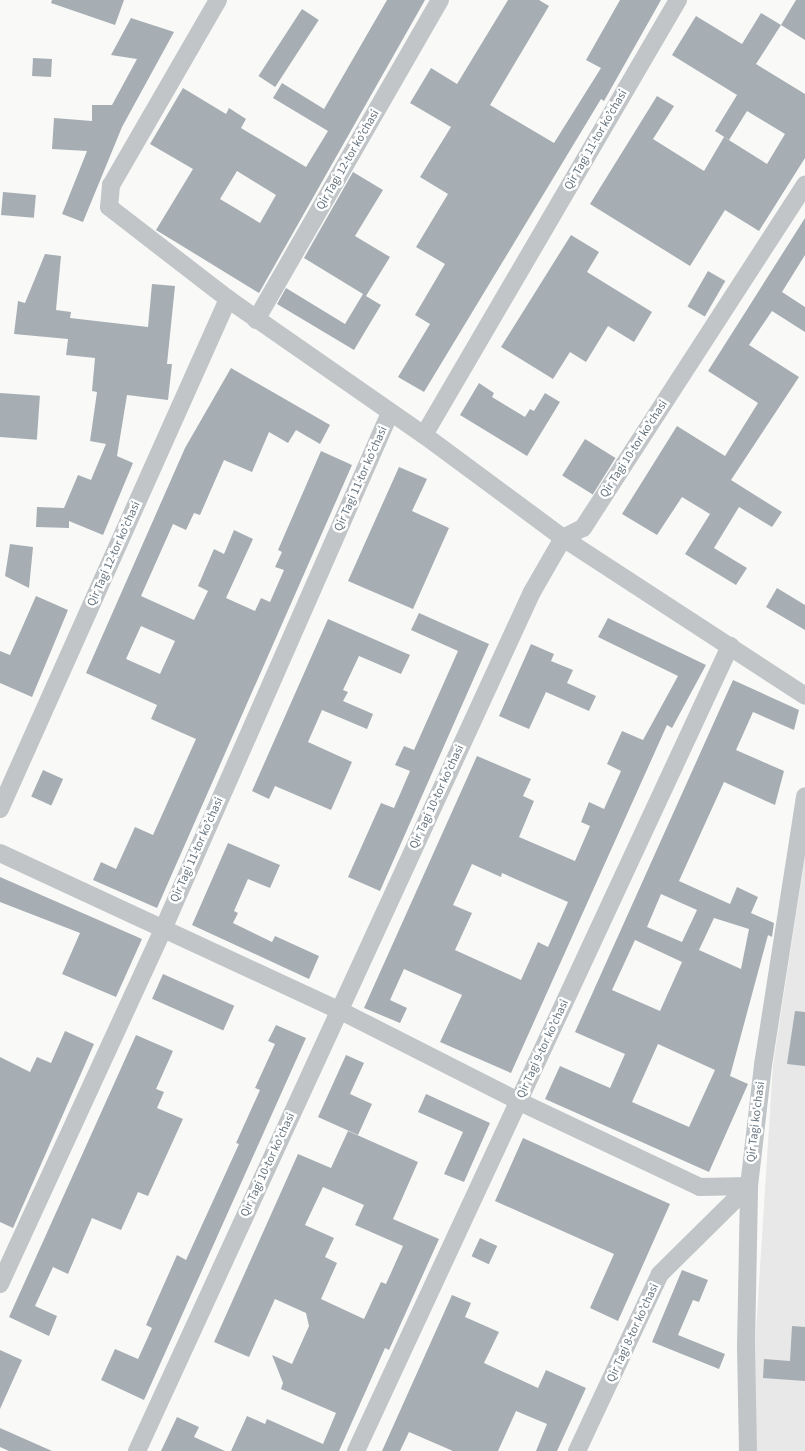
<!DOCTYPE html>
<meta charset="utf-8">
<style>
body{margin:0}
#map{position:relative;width:805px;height:1451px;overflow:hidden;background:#f9f9f7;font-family:"Source Sans 3",sans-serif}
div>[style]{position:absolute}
.built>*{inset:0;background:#e7e8e7}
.building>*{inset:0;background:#a6aeb4;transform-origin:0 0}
.street>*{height:18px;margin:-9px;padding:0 9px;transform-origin:9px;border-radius:9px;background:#c1c5c8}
span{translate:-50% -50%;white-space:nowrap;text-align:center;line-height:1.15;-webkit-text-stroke:5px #fff;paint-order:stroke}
.street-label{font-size:12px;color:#66747f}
</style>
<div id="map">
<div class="built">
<div style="clip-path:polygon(805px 856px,805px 1451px,755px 1451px,753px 1378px,773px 1065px)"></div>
</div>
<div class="building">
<div style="clip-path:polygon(52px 0,124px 0,115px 25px,51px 3px)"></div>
<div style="clip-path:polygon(evenodd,387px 0,425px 0,259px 293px,156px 230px,193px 169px,150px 144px,183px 88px,226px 114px,229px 108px,246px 119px,241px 128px,306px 167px,328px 131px,273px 98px,282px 83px,324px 109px,387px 0,237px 171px,276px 195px,260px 223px,220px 199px,237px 171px)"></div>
<div style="clip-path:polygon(508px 0,539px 0,549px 6px,490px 105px,554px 143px,601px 68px,586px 60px,620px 0,661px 0,604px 101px,601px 99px,424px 392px,398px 377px,430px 324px,415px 315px,445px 264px,416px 247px,448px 194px,420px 177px,451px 127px,410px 103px,431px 68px,457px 84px)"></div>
<div style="clip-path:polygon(796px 0,805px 0,805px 40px,781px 25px)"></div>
<div style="left:302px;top:9px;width:20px;height:80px;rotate:33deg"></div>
<div style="clip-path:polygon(761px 13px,781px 25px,756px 64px,805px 94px,805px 158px,759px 231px,725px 210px,690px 266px,590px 204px,657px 96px,674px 106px,653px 139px,704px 171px,724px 137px,767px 164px,785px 134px,747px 111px,729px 140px,715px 131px,737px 95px,672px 55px,696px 16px,742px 44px)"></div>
<div style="clip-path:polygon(131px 18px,174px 32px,122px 127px,83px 222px,62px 214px,87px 151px,52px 149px,54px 118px,92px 121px,92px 105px,112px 105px,137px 59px,111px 55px)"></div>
<div style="left:33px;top:58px;width:19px;height:18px;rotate:3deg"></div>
<div style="clip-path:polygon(353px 172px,383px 190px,355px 236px,390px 257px,366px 296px,381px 305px,354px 350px,277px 304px,286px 288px,345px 324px,363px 294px,304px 258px)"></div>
<div style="left:3px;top:192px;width:33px;height:23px;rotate:5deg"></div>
<div style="clip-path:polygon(805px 218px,805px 255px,782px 292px,805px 307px,805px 332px,772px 311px,749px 345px,799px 377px,731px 480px,782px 512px,772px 527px,739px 507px,714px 548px,747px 568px,736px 585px,685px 554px,710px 514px,682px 497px,657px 535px,622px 514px,677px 426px,725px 456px,758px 403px,708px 371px)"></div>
<div style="clip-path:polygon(571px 235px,599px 252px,587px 272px,652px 312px,634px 342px,608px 326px,586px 362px,570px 352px,553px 379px,501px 347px)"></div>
<div style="clip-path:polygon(45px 254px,61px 256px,56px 310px,71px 312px,70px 318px,148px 327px,152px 284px,175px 286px,167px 364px,172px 364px,168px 400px,127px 395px,117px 456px,133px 463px,103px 535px,69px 521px,69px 528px,36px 527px,37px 507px,64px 508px,78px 475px,91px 480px,106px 444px,90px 441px,97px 392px,92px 391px,95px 358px,66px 355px,68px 339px,14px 334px,18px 301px,25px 303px)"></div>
<div style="left:708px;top:271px;width:20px;height:41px;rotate:30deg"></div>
<div style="clip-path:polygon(evenodd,231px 368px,330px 425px,320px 444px,296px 430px,288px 443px,269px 432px,252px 472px,224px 460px,200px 515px,194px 513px,186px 530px,173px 524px,141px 596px,194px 620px,208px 591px,198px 586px,214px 549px,224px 554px,234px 530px,253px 539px,226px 598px,255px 611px,261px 598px,270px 602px,284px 570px,275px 567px,282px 552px,278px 550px,321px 451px,352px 465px,157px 908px,93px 880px,101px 862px,116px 869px,135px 827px,153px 835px,196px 739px,151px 719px,157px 705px,86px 673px,185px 448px,231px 368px,141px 626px,175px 641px,160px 674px,126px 659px,141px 626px)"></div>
<div style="clip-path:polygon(479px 383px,494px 393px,492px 397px,525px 417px,530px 409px,534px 411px,545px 393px,560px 402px,527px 456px,460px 415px)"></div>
<div style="left:0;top:393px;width:40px;height:44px;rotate:4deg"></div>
<div style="left:585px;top:439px;width:36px;height:43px;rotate:32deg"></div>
<div style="clip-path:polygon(399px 467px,427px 479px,412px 511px,449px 528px,413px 609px,348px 581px)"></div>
<div style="clip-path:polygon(10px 544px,33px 547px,29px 588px,5px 576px)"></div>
<div style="clip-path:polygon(777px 588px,805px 605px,805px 630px,766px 607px)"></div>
<div style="clip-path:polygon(36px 596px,68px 610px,32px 697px,0 683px,0 651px,10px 655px)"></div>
<div style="clip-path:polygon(419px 613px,489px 644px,380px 891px,348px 877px,381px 803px,394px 808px,410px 771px,395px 765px,404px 746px,414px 750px,458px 651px,411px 630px)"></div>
<div style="clip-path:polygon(evenodd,608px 618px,706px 665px,672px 728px,667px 725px,511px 1073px,440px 1042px,462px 995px,404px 969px,390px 1000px,407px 1008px,400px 1023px,364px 1008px,477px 756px,531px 779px,523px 796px,534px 801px,519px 837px,575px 861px,590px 826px,581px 822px,589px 802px,604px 809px,621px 771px,607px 764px,622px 731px,643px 740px,678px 676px,598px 637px,608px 618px,472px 864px,501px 877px,502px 873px,568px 902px,548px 947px,538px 942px,521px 980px,455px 950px,472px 913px,453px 905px,472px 864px)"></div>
<div style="clip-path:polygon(328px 619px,410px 655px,401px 674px,359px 656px,343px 690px,348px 692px,343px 701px,373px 714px,367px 729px,322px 710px,308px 742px,352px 762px,331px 810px,275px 786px,269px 799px,252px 791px)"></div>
<div style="clip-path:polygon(531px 644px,554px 654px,551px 661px,573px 670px,567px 683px,596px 696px,589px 711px,546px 692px,529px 729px,499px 716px)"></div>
<div style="clip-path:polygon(evenodd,733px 680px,799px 710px,794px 730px,753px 712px,736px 750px,784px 771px,775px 805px,724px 782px,679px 881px,730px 904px,737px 887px,758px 897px,751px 913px,774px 923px,772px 937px,768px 935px,730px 1076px,748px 1084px,709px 1172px,545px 1099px,560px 1066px,610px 1088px,625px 1054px,575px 1032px,733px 680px,661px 894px,697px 910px,682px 942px,647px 927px,661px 894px,733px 680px,714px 918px,749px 929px,741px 969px,699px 950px,714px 918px,733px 680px,635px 940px,682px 962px,660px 1011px,612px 990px,635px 940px,733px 680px,658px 1044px,715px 1070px,689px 1127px,632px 1102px,658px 1044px)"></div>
<div style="left:43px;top:770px;width:22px;height:29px;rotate:24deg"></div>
<div style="clip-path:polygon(228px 843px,280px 865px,270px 888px,248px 879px,234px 911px,238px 913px,233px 923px,272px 942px,275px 936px,319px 956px,309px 979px,192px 925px)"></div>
<div style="clip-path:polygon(0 877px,142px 939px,116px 997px,62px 974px,80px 933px,0 902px)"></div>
<div style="left:163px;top:974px;width:78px;height:27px;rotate:24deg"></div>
<div style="clip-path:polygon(795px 1011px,805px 1012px,805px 1066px,787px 1064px)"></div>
<div style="clip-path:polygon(276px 1025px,306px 1038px,144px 1400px,101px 1380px,115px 1349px,138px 1359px,152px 1328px,146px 1325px,177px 1255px,186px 1260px,239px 1144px,236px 1143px,260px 1090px,255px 1088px,275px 1044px,268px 1041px)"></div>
<div style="clip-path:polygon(65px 1031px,94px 1044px,13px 1228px,0 1222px,0 1057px,30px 1072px,37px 1057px,51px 1063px)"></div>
<div style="clip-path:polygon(136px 1035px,173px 1051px,156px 1089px,164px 1092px,157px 1108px,183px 1119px,148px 1196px,138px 1192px,121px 1230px,92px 1218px,68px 1274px,53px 1267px,35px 1306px,57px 1316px,49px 1336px,9px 1317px)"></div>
<div style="clip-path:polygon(346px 1055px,364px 1063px,350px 1094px,372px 1104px,358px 1135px,318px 1117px)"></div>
<div style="clip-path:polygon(426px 1094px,490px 1123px,464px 1182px,444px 1174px,463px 1132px,418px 1112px)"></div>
<div style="clip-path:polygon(evenodd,348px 1131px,418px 1162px,393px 1219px,439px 1239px,389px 1350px,385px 1348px,339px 1451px,231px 1451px,247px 1416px,265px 1424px,267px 1419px,323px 1444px,336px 1413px,281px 1389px,283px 1383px,272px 1355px,292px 1364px,309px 1326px,306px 1313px,275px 1299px,249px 1357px,214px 1342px,298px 1154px,331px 1168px,348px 1131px,323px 1187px,364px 1205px,355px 1225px,403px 1246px,386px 1284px,381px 1282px,364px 1319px,321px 1299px,337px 1263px,325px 1257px,334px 1238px,305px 1225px,323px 1187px)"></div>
<div style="clip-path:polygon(523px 1138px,670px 1204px,618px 1321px,590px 1308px,614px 1254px,495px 1201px)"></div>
<div style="left:480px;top:1238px;width:19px;height:20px;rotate:25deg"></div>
<div style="clip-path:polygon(682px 1270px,708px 1280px,699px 1302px,693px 1300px,678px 1335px,725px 1354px,719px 1369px,652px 1342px)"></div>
<div style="clip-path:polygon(452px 1295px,471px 1303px,465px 1317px,499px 1332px,484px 1363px,538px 1388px,546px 1370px,586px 1388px,557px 1451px,536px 1451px,547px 1424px,516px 1411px,498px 1451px,453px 1451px,409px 1432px,400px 1451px,382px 1451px)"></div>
<div style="clip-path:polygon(792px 1326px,805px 1327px,805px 1381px,763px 1378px,764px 1359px,790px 1361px)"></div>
<div style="clip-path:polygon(0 1350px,22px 1360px,0 1409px)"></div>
<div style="clip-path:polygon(177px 1417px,199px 1427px,194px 1437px,225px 1451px,161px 1451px)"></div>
<div style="clip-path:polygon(0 1428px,52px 1451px,9px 1451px,0 1447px)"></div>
</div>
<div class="street">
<div style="left:218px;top:0;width:214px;rotate:120deg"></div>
<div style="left:111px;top:185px;width:22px;rotate:95deg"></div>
<div style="left:109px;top:207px;width:150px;rotate:37.7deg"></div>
<div style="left:228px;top:299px;width:239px;rotate:34.8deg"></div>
<div style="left:424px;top:435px;width:173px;rotate:36.5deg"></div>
<div style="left:563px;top:538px;width:289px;rotate:33.1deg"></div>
<div style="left:256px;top:320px;width:369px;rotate:-60.1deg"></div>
<div style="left:424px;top:435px;width:504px;rotate:-59.72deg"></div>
<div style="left:0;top:809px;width:559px;rotate:-65.91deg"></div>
<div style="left:0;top:853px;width:374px;rotate:24.9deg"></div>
<div style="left:339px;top:1010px;width:201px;rotate:26.9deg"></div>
<div style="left:518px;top:1101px;width:201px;rotate:25.3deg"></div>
<div style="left:700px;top:1187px;width:49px;rotate:-1.2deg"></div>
<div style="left:0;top:1284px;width:393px;rotate:-65.3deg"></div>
<div style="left:164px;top:927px;width:561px;rotate:-66.27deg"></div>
<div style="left:137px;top:1451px;width:945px;rotate:-65.31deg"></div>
<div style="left:532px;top:592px;width:62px;rotate:-60.1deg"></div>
<div style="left:563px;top:538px;width:22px;rotate:-27deg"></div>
<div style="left:583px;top:528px;width:409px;rotate:-57.1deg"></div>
<div style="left:356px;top:1451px;width:888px;rotate:-65.08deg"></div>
<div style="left:577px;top:1451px;width:195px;rotate:-64.9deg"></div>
<div style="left:660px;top:1274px;width:125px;rotate:-44.7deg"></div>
<div style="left:748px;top:1451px;width:104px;rotate:-91.1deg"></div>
<div style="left:746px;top:1347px;width:161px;rotate:-88.9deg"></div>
<div style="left:749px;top:1186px;width:122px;rotate:-83.4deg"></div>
<div style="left:763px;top:1065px;width:272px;rotate:-81.1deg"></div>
</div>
<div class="street-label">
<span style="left:596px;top:140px;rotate:-60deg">Qir Tagi 11-tor koʼchasi</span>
<span style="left:348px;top:160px;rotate:-60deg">Qir Tagi 12-tor koʼchasi</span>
<span style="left:634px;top:449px;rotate:-57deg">Qir Tagi 10-tor koʼchasi</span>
<span style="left:361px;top:479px;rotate:-66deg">Qir Tagi 11-tor koʼchasi</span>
<span style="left:114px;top:554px;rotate:-66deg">Qir Tagi 12-tor koʼchasi</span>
<span style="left:437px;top:797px;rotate:-65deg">Qir Tagi 10-tor koʼchasi</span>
<span style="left:197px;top:850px;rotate:-66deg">Qir Tagi 11-tor koʼchasi</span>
<span style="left:543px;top:1049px;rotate:-65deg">Qir Tagi 9-tor koʼchasi</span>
<span style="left:756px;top:1122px;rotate:-83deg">Qir Tagi ko'chasi</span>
<span style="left:268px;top:1165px;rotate:-65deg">Qir Tagi 10-tor koʼchasi</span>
<span style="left:633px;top:1333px;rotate:-65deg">Qir Tagi 8-tor koʼchasi</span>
</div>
</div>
